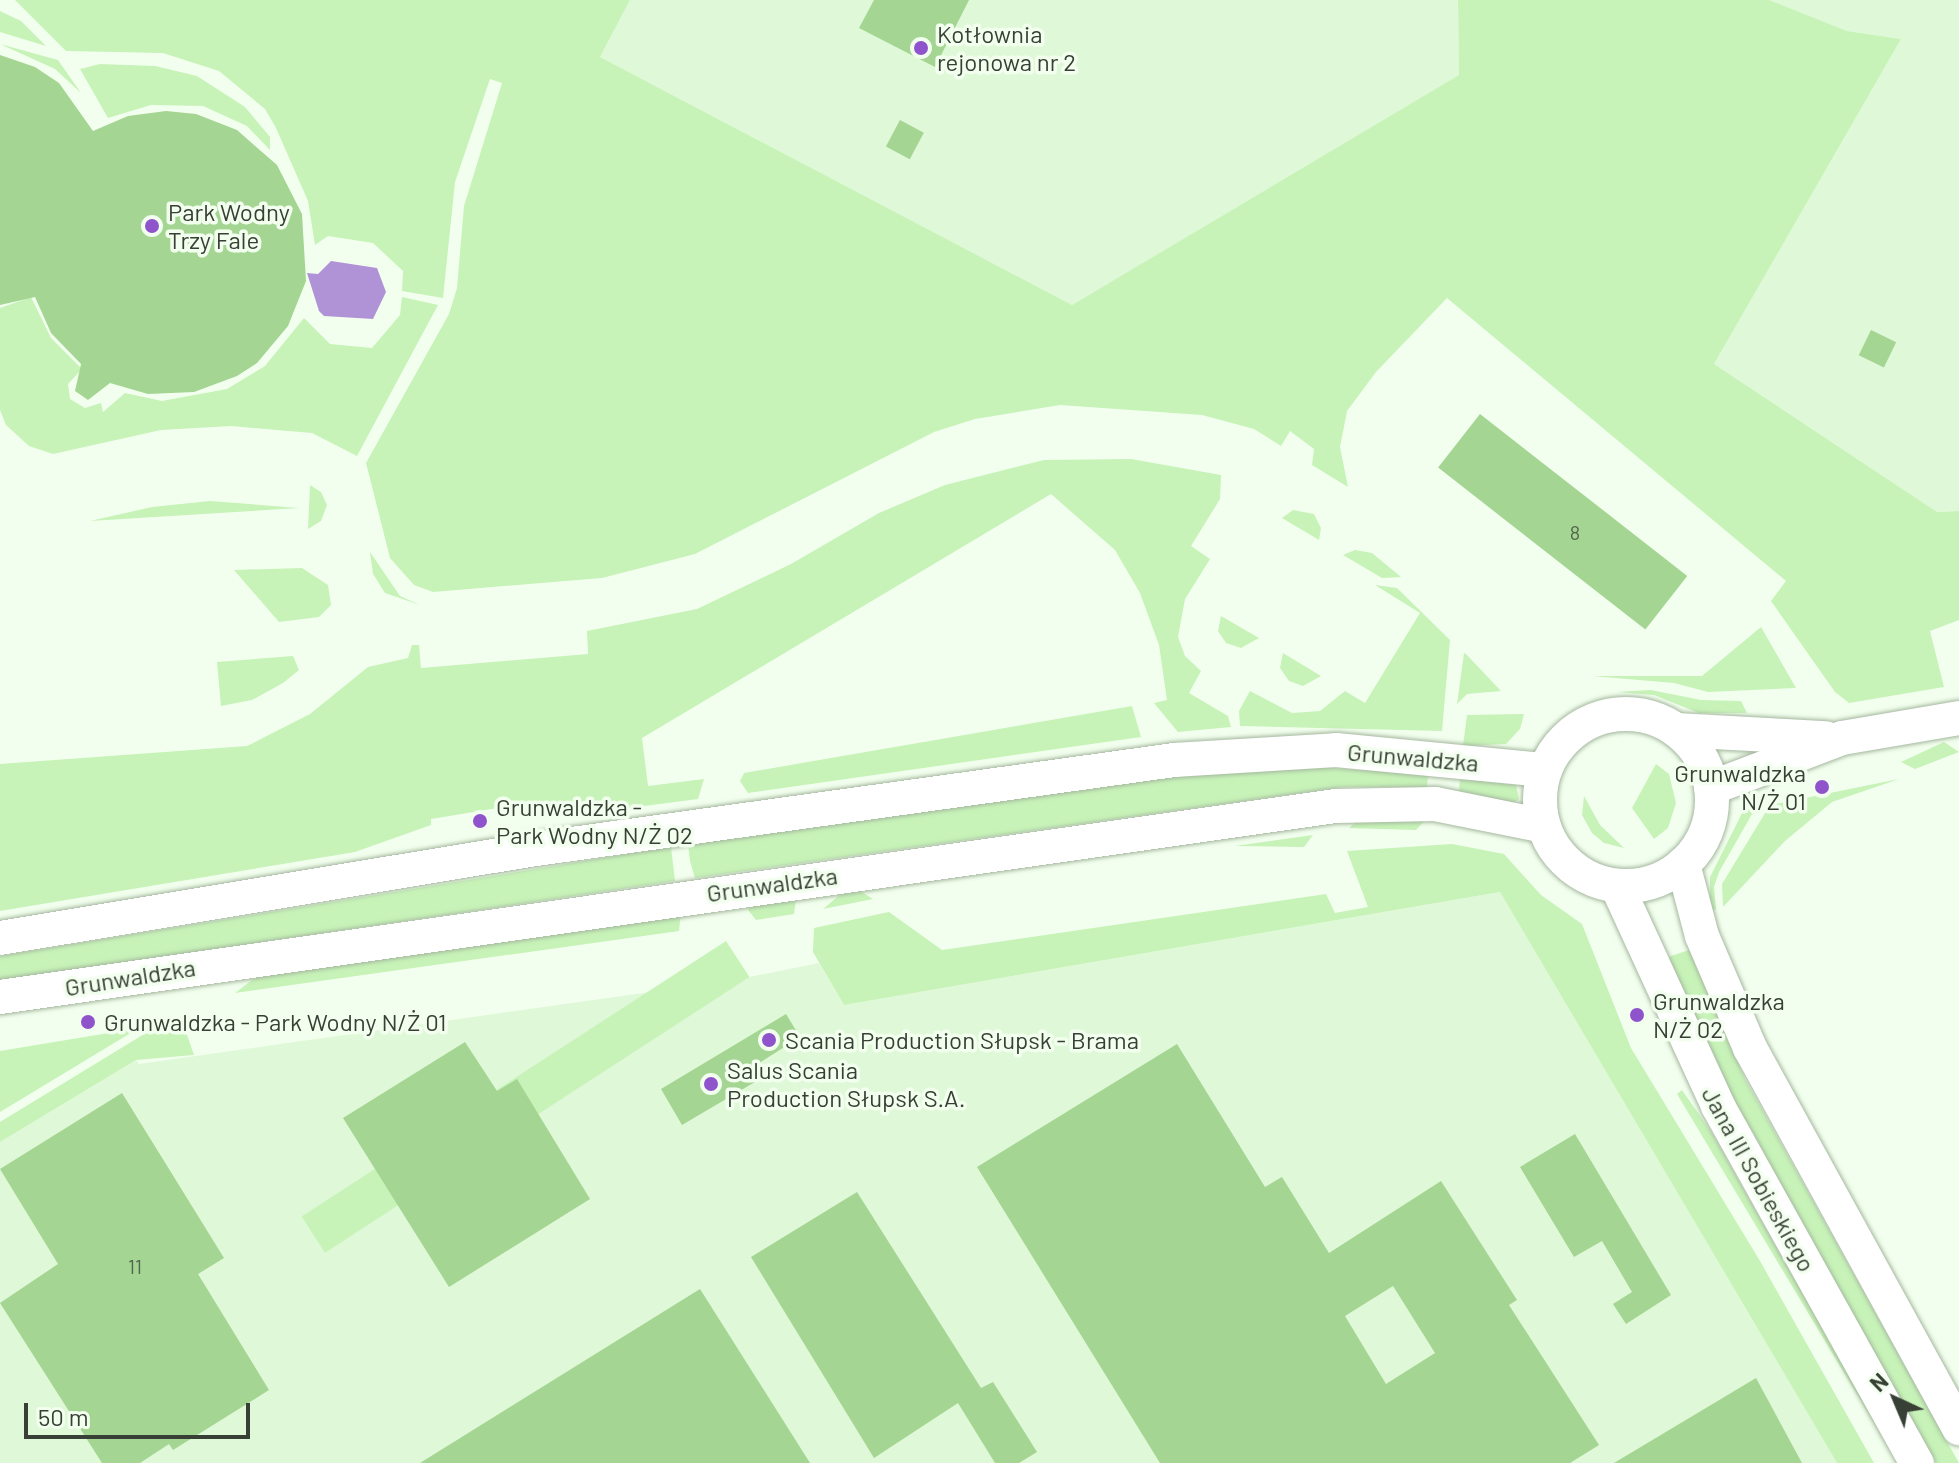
<!DOCTYPE html>
<meta charset="utf-8">
<style>
body{margin:0}
#map{position:relative;width:1959px;height:1463px;overflow:hidden;background:#f2ffee;font-family:Barlow,sans-serif}
div>[style]{position:absolute}
.built>*{inset:0;background:#dff8d7}
.green>*{inset:0;background:#c7f3b8;transform-origin:0 0}
.water>*{inset:0;background:#b092d6}
.building>*{inset:0;background:#a4d593;transform-origin:0 0}
.roads{filter:drop-shadow(0 0 2px #a5b89f) drop-shadow(0 0 2px #a5b89f)}
.minor>*{height:34px;margin:-17px;padding:0 17px;transform-origin:17px;border-radius:17px;background:#fff}
.minor>.ring{margin:-17px;padding:0;box-sizing:content-box;background:none;border:34px solid #fff;border-radius:50%}
.dots>*{width:22px;height:22px;translate:-50% -50%;box-sizing:border-box;border:4px solid #f2ffee;border-radius:50%}
span{translate:-50% -50%;white-space:nowrap;text-align:center;line-height:1.15;-webkit-text-stroke:7px #f2ffee;paint-order:stroke}
.number-label{font-size:20px;color:#53654c}
.number-label span{-webkit-text-stroke-width:0}
.poi-label{font-size:24px;color:#384035}
.left{translate:0 -50%;text-align:left}
.right{translate:-100% -50%;text-align:right}
.street-label{font-size:24px;color:#384035}
.north{position:absolute;left:1855px;top:1359px;width:80px;height:80px;-webkit-text-stroke:6px #f2ffee;paint-order:stroke;rotate:316deg;font-size:22px;font-weight:700;line-height:32px;text-align:center;color:#384035}
.north::after{content:'';display:block;margin:auto;width:28px;height:36px;background:#384035;clip-path:polygon(50% 0,100% 100%,50% 72%,0 100%)}
.scale{position:absolute;left:24px;top:1403px;width:226px;height:36px;box-sizing:border-box;border:4px solid #384035;border-top:0;padding-left:10px;font-size:24px;line-height:28px;white-space:nowrap;color:#384035;-webkit-text-stroke:6px #f2ffee;paint-order:stroke}
</style>
<div id="map">
<div class="built">
<div style="clip-path:polygon(630px 0,1458px 0,1459px 75px,1072px 305px,600px 57px)"></div>
<div style="clip-path:polygon(1769px 0,1959px 0,1959px 511px,1937px 512px,1714px 364px,1901px 39px,1847px 31px)"></div>
<div style="clip-path:polygon(1500px 892px,1837px 1463px,0 1463px,0 1142px,136px 1060px,139px 1064px,729px 981px,819px 963px,844px 1005px)"></div>
</div>
<div class="green">
<div style="clip-path:polygon(15px 0,630px 0,600px 57px,1072px 305px,1459px 75px,1458px 0,1769px 0,1847px 31px,1901px 39px,1714px 364px,1937px 512px,1959px 511px,1959px 620px,1930px 631px,1944px 687px,1849px 703px,1835px 692px,1771px 601px,1786px 581px,1447px 298px,1376px 372px,1347px 411px,1340px 447px,1348px 487px,1312px 465px,1314px 449px,1290px 431px,1281px 446px,1254px 429px,1202px 415px,1060px 405px,975px 419px,934px 432px,695px 554px,602px 578px,433px 592px,414px 585px,390px 558px,366px 463px,449px 314px,457px 288px,464px 206px,502px 83px,490px 79px,455px 182px,443px 298px,402px 291px,403px 271px,373px 243px,328px 236px,315px 245px,308px 201px,276px 128px,265px 109px,219px 71px,163px 53px,66px 51px)"></div>
<div style="clip-path:polygon(0 11px,21px 21px,46px 46px,0 32px)"></div>
<div style="clip-path:polygon(0 44px,58px 60px,81px 93px,55px 69px)"></div>
<div style="clip-path:polygon(100px 64px,155px 66px,197px 76px,245px 107px,270px 137px,270px 150px,247px 126px,203px 106px,151px 105px,108px 118px,80px 69px)"></div>
<div style="clip-path:polygon(31px 297px,51px 338px,82px 369px,68px 384px,70px 399px,85px 408px,101px 403px,103px 412px,125px 393px,162px 401px,227px 389px,265px 366px,304px 318px,330px 344px,372px 348px,400px 315px,402px 297px,438px 305px,357px 456px,312px 433px,231px 426px,161px 430px,53px 454px,29px 446px,6px 425px,0 410px,0 308px)"></div>
<div style="clip-path:polygon(1131px 459px,1221px 475px,1220px 499px,1191px 546px,1210px 559px,1185px 599px,1178px 637px,1185px 656px,1201px 671px,1189px 693px,1228px 716px,1231px 727px,1178px 732px,1154px 703px,1167px 700px,1159px 645px,1140px 593px,1115px 550px,1051px 494px,642px 738px,648px 786px,704px 779px,698px 799px,621px 809px,524px 811px,522px 804px,431px 819px,431px 825px,355px 852px,0 911px,0 764px,247px 746px,310px 714px,368px 667px,408px 658px,412px 645px,419px 645px,421px 668px,588px 654px,587px 631px,697px 609px,791px 564px,879px 513px,945px 485px,1044px 460px)"></div>
<div style="clip-path:polygon(310px 485px,321px 492px,327px 505px,321px 521px,308px 529px)"></div>
<div style="clip-path:polygon(210px 501px,299px 508px,90px 521px,152px 507px)"></div>
<div style="clip-path:polygon(1293px 510px,1314px 514px,1321px 528px,1319px 540px,1282px 518px)"></div>
<div style="clip-path:polygon(1355px 550px,1372px 553px,1401px 577px,1382px 578px,1343px 555px)"></div>
<div style="clip-path:polygon(370px 552px,400px 596px,420px 605px,385px 593px,373px 574px)"></div>
<div style="clip-path:polygon(302px 568px,328px 585px,331px 605px,319px 617px,279px 622px,234px 570px)"></div>
<div style="clip-path:polygon(1375px 585px,1397px 588px,1450px 640px,1442px 731px,1240px 726px,1239px 711px,1250px 691px,1292px 713px,1320px 711px,1345px 691px,1365px 703px,1420px 613px)"></div>
<div style="clip-path:polygon(1221px 616px,1259px 638px,1241px 648px,1226px 643px,1218px 631px)"></div>
<div style="clip-path:polygon(1761px 627px,1796px 688px,1708px 692px,1674px 683px,1592px 676px,1702px 676px)"></div>
<div style="clip-path:polygon(1283px 653px,1321px 676px,1303px 686px,1289px 681px,1280px 668px)"></div>
<div style="clip-path:polygon(1464px 653px,1466px 654px,1501px 691px,1467px 694px,1457px 704px)"></div>
<div style="clip-path:polygon(293px 656px,299px 670px,283px 683px,252px 700px,221px 706px,217px 662px)"></div>
<div style="clip-path:polygon(1651px 690px,1701px 700px,1741px 701px,1747px 713px,1699px 713px,1654px 695px,1617px 692px)"></div>
<div style="clip-path:polygon(1132px 706px,1141px 737px,748px 793px,740px 781px,744px 773px)"></div>
<div style="clip-path:polygon(1524px 714px,1520px 729px,1506px 744px,1463px 746px,1467px 715px)"></div>
<div style="clip-path:polygon(1944px 742px,1959px 752px,1915px 769px,1901px 762px)"></div>
<div style="clip-path:polygon(1656px 764px,1669px 774px,1676px 803px,1668px 828px,1654px 839px,1632px 808px)"></div>
<div style="clip-path:polygon(1318px 767px,1428px 775px,1427px 787px,1343px 787px,695px 878px,690px 861px,688px 844px,1208px 772px)"></div>
<div style="clip-path:polygon(1460px 778px,1516px 785px,1519px 799px,1514px 803px,1459px 791px)"></div>
<div style="clip-path:polygon(1899px 779px,1832px 802px,1785px 841px,1723px 907px,1722px 884px,1770px 805px)"></div>
<div style="clip-path:polygon(1764px 793px,1719px 872px,1714px 887px,1716px 909px,1710px 912px,1710px 877px,1743px 811px)"></div>
<div style="clip-path:polygon(1584px 796px,1600px 825px,1624px 848px,1604px 843px,1592px 833px,1582px 815px)"></div>
<div style="clip-path:polygon(1358px 820px,1425px 820px,1416px 830px,1349px 828px)"></div>
<div style="clip-path:polygon(1313px 835px,1304px 847px,1235px 846px)"></div>
<div style="clip-path:polygon(1452px 844px,1504px 854px,1541px 895px,1582px 924px,1631px 1048px,1760px 1261px,1874px 1463px,1837px 1463px,1500px 892px,844px 1005px,813px 952px,814px 928px,889px 912px,942px 950px,1326px 894px,1335px 913px,1368px 907px,1347px 851px)"></div>
<div style="clip-path:polygon(671px 847px,675px 881px,0 981px,0 956px)"></div>
<div style="clip-path:polygon(860px 891px,873px 899px,823px 909px,841px 894px)"></div>
<div style="clip-path:polygon(796px 899px,794px 914px,756px 920px,748px 910px,750px 906px)"></div>
<div style="clip-path:polygon(681px 913px,679px 931px,235px 993px,256px 977px)"></div>
<div style="left:726px;top:941px;width:43px;height:506px;rotate:57deg"></div>
<div style="clip-path:polygon(1689px 950px,1745px 1079px,1959px 1463px,1936px 1463px,1739px 1113px,1668px 957px)"></div>
<div style="clip-path:polygon(182px 1020px,194px 1055px,136px 1060px,0 1142px,0 1122px,159px 1025px)"></div>
<div style="clip-path:polygon(139px 1028px,0 1112px,0 1051px)"></div>
<div style="clip-path:polygon(1682px 1090px,1712px 1133px,1898px 1463px,1677px 1094px)"></div>
</div>
<div class="water">
<div style="clip-path:polygon(331px 261px,377px 268px,386px 292px,373px 319px,324px 316px,319px 311px,307px 273px,318px 274px)"></div>
</div>
<div class="building">
<div style="clip-path:polygon(874px 0,969px 0,935px 67px,859px 28px)"></div>
<div style="clip-path:polygon(0 55px,35px 67px,59px 83px,93px 131px,128px 116px,166px 111px,196px 114px,237px 130px,277px 165px,302px 214px,306px 281px,288px 326px,257px 363px,237px 376px,194px 392px,148px 394px,110px 383px,88px 400px,75px 391px,81px 364px,51px 333px,35px 297px,0 305px)"></div>
<div style="left:900px;top:120px;width:27px;height:30px;rotate:28deg"></div>
<div style="left:1871px;top:330px;width:28px;height:28px;rotate:26deg"></div>
<div style="left:1480px;top:414px;width:263px;height:68px;rotate:38deg"></div>
<div style="clip-path:polygon(786px 1014px,800px 1037px,753px 1067px,760px 1079px,682px 1125px,661px 1089px)"></div>
<div style="clip-path:polygon(465px 1042px,497px 1091px,517px 1079px,590px 1199px,449px 1287px,343px 1118px)"></div>
<div style="clip-path:polygon(evenodd,1177px 1044px,1265px 1187px,1282px 1177px,1329px 1253px,1441px 1181px,1517px 1300px,1509px 1305px,1599px 1445px,1570px 1463px,1160px 1463px,977px 1167px,1177px 1044px,1393px 1286px,1435px 1353px,1386px 1384px,1345px 1316px,1393px 1286px)"></div>
<div style="clip-path:polygon(122px 1093px,224px 1258px,198px 1274px,269px 1390px,173px 1450px,169px 1444px,140px 1463px,102px 1463px,0 1303px,58px 1264px,0 1169px)"></div>
<div style="clip-path:polygon(1575px 1134px,1671px 1295px,1626px 1324px,1613px 1304px,1632px 1292px,1602px 1241px,1574px 1257px,1520px 1167px)"></div>
<div style="clip-path:polygon(857px 1192px,981px 1388px,993px 1382px,1037px 1452px,1019px 1463px,995px 1463px,958px 1403px,874px 1458px,751px 1257px)"></div>
<div style="clip-path:polygon(700px 1289px,810px 1463px,420px 1463px)"></div>
<div style="clip-path:polygon(1756px 1378px,1802px 1463px,1614px 1463px)"></div>
</div>
<div class="roads">
<div class="minor">
<div class="ring" style="left:1540px;top:714px;width:138px;height:138px"></div>
<div style="left:1676px;top:730px;width:150px;rotate:3.1deg"></div>
<div style="left:1711px;top:788px;width:140px;rotate:-20.9deg"></div>
<div style="left:1842px;top:738px;width:119px;rotate:-9.7deg"></div>
<div style="left:1683px;top:864px;width:74px;rotate:75.2deg"></div>
<div style="left:1702px;top:936px;width:122px;rotate:66.8deg"></div>
<div style="left:1750px;top:1048px;width:434px;rotate:61.2deg"></div>
<div style="left:1617px;top:886px;width:242px;rotate:65.3deg"></div>
<div style="left:1718px;top:1106px;width:409px;rotate:60.9deg"></div>
<div style="left:0;top:938px;width:536px;rotate:-9.44deg"></div>
<div style="left:529px;top:850px;width:651px;rotate:-7.94deg"></div>
<div style="left:1174px;top:760px;width:162px;rotate:-3.5deg"></div>
<div style="left:1336px;top:750px;width:210px;rotate:5.5deg"></div>
<div style="left:0;top:997px;width:1349px;rotate:-8.14deg"></div>
<div style="left:1335px;top:806px;width:100px;rotate:-1.1deg"></div>
<div style="left:1435px;top:804px;width:111px;rotate:11.4deg"></div>
</div>
</div>
<div class="dots">
<div style="left:921px;top:48px;background:#8f54cb"></div>
<div style="left:152px;top:226px;background:#8f54cb"></div>
<div style="left:1822px;top:787px;background:#8f54cb"></div>
<div style="left:480px;top:821px;background:#8f54cb"></div>
<div style="left:1637px;top:1015px;background:#8f54cb"></div>
<div style="left:88px;top:1022px;background:#8f54cb"></div>
<div style="left:769px;top:1040px;background:#8f54cb"></div>
<div style="left:711px;top:1084px;background:#8f54cb"></div>
</div>
<div class="number-label">
<span style="left:1575px;top:532px">8</span>
<span style="left:135px;top:1266px">11</span>
</div>
<div class="poi-label">
<span class="left" style="left:937px;top:48px">Kotłownia<br>rejonowa nr 2</span>
<span class="left" style="left:168px;top:226px">Park Wodny<br>Trzy Fale</span>
<span class="right" style="left:1806px;top:787px">Grunwaldzka<br>N/Ż 01</span>
<span class="left" style="left:496px;top:821px">Grunwaldzka -<br>Park Wodny N/Ż 02</span>
<span class="left" style="left:1653px;top:1015px">Grunwaldzka<br>N/Ż 02</span>
<span class="left" style="left:104px;top:1022px">Grunwaldzka - Park Wodny N/Ż 01</span>
<span class="left" style="left:785px;top:1040px">Scania Production Słupsk - Brama</span>
<span class="left" style="left:727px;top:1084px">Salus Scania<br>Production Słupsk S.A.</span>
</div>
<div class="street-label">
<span style="left:1413px;top:757px;rotate:5deg">Grunwaldzka</span>
<span style="left:772px;top:884px;rotate:-8deg">Grunwaldzka</span>
<span style="left:130px;top:977px;rotate:-9deg">Grunwaldzka</span>
<span style="left:1759px;top:1179px;rotate:61deg">Jana III Sobieskiego</span>
</div>
<div class="north">N</div>
<div class="scale">50 m</div>
</div>
